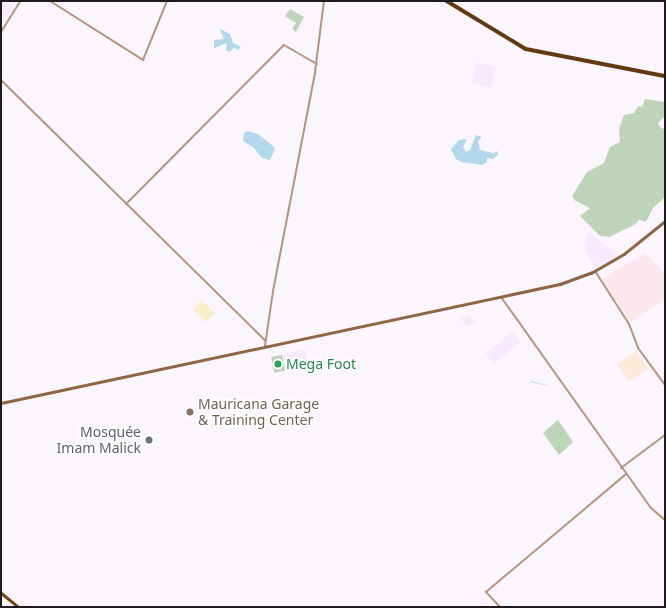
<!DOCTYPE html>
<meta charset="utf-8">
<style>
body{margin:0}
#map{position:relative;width:666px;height:608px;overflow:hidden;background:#fbf5fe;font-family:"Noto Sans",sans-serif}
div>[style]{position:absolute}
.built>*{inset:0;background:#f6eafc;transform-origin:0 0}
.education>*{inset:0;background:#fdead9;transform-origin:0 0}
.medical>*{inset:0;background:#fce7ed}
.green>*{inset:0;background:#bed4b8;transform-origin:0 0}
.sand>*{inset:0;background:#f8eec8}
.water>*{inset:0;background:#b3d8eb}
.stream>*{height:1px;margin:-0.5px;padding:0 0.5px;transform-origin:0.5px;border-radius:0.5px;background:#b3d8eb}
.tertiary>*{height:2px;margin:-1px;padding:0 1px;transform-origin:1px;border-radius:1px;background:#b2967e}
.secondary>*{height:2.5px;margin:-1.25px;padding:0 1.25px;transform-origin:1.25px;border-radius:1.25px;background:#8e6642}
.primary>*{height:3px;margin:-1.5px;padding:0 1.5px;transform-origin:1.5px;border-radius:1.5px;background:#744511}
.trunk>*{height:3.5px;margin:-1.75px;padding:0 1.75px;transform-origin:1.75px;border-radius:1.75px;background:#623a11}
.dots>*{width:11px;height:11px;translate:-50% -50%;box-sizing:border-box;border:2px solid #fff;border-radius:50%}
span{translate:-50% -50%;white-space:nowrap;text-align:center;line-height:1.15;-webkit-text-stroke:4px #fff;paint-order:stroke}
.leisure-label{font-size:14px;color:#27864d}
.left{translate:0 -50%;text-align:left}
.education-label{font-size:14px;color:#785e54}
.worship-label{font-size:14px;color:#5b616d}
.right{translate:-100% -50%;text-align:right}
.frame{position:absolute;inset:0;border:2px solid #1d1b1f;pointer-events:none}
</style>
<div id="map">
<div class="built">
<div style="clip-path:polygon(2px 1px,13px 6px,6px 18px,1px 15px)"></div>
<div style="left:477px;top:62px;width:20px;height:21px;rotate:15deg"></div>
<div style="clip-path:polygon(588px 231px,618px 256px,595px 268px,585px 248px)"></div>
<div style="clip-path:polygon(469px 314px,475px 322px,467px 327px,459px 317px)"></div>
<div style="left:512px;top:332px;width:13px;height:34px;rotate:51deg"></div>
<div style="left:305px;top:349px;width:16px;height:35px;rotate:76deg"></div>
</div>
<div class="education">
<div style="left:636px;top:351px;width:21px;height:23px;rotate:55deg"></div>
</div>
<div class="medical">
<div style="clip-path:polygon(645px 253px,665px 274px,665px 299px,630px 322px,602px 279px)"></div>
</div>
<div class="green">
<div style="clip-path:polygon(290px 9px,304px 17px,296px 32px,292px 29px,296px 23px,285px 16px)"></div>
<div style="clip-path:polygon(645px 99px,665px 102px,665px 116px,658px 123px,661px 128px,665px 129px,665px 197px,653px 208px,646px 222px,639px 220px,634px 225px,609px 237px,600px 236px,580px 216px,590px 208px,574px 200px,572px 196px,587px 172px,604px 163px,610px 147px,620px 142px,619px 129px,624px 115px,634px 113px,638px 106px,642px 107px)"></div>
<div style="left:282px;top:355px;width:16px;height:11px;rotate:79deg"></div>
<div style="clip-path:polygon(558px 420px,573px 442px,559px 455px,543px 433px)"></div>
</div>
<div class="sand">
<div style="clip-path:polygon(201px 300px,215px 313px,205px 322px,193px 310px)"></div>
</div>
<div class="water">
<div style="clip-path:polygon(220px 29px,230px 34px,233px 43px,241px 47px,238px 50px,234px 47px,230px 52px,226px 50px,227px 43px,214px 48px,214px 40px,224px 39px)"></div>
<div style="clip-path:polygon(247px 131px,258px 134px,273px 146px,275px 149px,270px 160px,262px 158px,254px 148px,243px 141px,244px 133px)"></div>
<div style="clip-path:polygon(476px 135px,482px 137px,478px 141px,480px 150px,494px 153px,497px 151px,498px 155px,493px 159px,487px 158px,487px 162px,482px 165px,461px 162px,456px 159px,451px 149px,459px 140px,467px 139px,463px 147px,466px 152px,470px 150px)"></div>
</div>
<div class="stream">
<div style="left:531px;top:381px;width:16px;rotate:15deg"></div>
</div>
<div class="tertiary">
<div style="left:50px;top:1px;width:110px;rotate:32.4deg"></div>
<div style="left:143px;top:60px;width:64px;rotate:-67.9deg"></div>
<div style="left:1px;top:32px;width:36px;rotate:-58deg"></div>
<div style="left:1px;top:80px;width:371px;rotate:44.6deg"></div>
<div style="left:126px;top:204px;width:224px;rotate:-45.2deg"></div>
<div style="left:284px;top:45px;width:38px;rotate:30deg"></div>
<div style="left:595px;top:271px;width:63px;rotate:57.3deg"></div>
<div style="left:629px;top:324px;width:26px;rotate:69deg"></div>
<div style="left:638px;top:348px;width:46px;rotate:53.9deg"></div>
<div style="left:501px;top:297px;width:257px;rotate:54.6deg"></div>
<div style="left:650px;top:507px;width:20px;rotate:41deg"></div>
<div style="left:265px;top:346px;width:56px;rotate:-81.7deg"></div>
<div style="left:273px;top:291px;width:223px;rotate:-79.1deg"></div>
<div style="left:315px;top:72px;width:72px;rotate:-82.8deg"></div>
<div style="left:621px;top:468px;width:55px;rotate:-36.9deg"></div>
<div style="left:500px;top:607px;width:21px;rotate:-133deg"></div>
<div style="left:486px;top:592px;width:183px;rotate:-40.1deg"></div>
</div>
<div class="secondary">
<div style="left:1px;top:403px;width:572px;rotate:-12.02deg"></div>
<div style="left:560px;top:284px;width:33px;rotate:-20deg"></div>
<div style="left:591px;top:273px;width:38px;rotate:-30deg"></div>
<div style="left:624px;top:254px;width:53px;rotate:-38.8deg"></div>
</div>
<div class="primary">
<div style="left:1px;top:593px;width:22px;rotate:39deg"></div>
</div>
<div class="trunk">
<div style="left:447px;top:1px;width:92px;rotate:31.3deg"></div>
<div style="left:526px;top:49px;width:142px;rotate:11deg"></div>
</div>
<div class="dots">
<div style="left:278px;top:364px;background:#2e9e5b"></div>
<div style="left:190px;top:412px;background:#8d6e63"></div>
<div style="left:149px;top:440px;background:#6b7280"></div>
</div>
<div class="leisure-label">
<span class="left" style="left:286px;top:364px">Mega Foot</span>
</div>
<div class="education-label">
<span class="left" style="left:198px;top:412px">Mauricana Garage<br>&amp; Training Center</span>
</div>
<div class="worship-label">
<span class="right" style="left:141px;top:440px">Mosquée<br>Imam Malick</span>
</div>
<div class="frame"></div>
</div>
